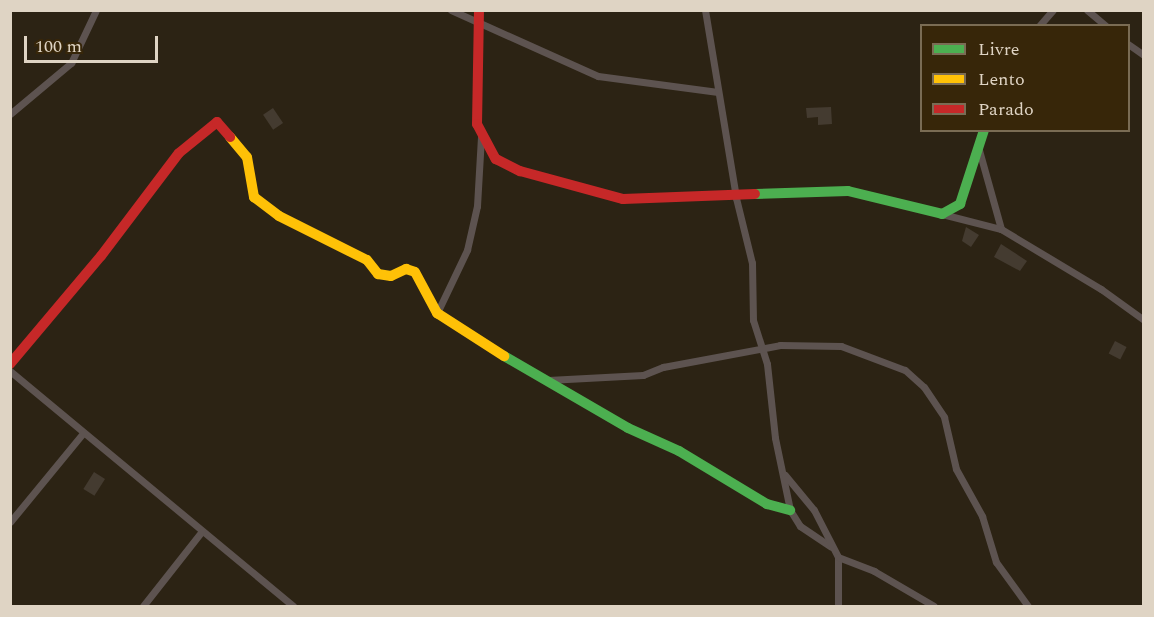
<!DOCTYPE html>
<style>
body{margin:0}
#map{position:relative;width:1154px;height:617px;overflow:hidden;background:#2c2314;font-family:Spectral,serif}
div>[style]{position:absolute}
.building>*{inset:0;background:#443b30;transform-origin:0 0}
.street>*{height:7px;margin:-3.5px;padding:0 3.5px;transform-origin:3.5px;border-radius:3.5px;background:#5d5350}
.fast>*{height:10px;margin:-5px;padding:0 5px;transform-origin:5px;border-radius:5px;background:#4caf50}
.slow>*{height:10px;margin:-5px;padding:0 5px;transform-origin:5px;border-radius:5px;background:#ffc107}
.jam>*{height:10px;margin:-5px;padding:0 5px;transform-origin:5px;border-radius:5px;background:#c62828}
span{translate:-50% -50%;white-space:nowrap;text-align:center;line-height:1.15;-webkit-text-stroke:5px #372609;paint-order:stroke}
.frame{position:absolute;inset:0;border:12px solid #dfd4c4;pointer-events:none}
.legend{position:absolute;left:920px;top:24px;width:210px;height:108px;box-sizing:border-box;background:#372609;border:2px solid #7a6c54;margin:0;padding:8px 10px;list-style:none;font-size:18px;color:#dfd4c4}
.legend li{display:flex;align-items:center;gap:12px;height:30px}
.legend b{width:30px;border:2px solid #7a6c54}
.scale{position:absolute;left:24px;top:36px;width:134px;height:27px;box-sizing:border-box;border:3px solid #dfd4c4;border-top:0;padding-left:8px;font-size:18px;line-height:21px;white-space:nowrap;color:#dfd4c4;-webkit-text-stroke:4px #372609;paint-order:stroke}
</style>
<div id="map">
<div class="building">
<div style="clip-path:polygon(831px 107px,832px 124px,818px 125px,818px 117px,807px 118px,806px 108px)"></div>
<div style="left:273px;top:108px;width:18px;height:12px;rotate:56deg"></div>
<div style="clip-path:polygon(966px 227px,979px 235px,971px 247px,962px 241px)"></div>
<div style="clip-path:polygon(1001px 244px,1027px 261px,1020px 271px,994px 257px)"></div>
<div style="left:1115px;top:341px;width:13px;height:14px;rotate:27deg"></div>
<div style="left:94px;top:472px;width:13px;height:20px;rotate:32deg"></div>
</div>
<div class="street">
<div style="left:451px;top:10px;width:161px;rotate:24.2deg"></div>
<div style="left:598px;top:76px;width:121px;rotate:7.6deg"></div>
<div style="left:705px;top:10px;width:191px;rotate:80.6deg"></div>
<div style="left:736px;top:198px;width:67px;rotate:76.2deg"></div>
<div style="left:752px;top:263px;width:57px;rotate:89deg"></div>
<div style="left:753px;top:320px;width:46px;rotate:72.3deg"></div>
<div style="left:767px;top:364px;width:74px;rotate:83.8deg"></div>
<div style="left:775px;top:438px;width:74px;rotate:78.2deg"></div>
<div style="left:790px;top:510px;width:19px;rotate:58deg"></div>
<div style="left:800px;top:526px;width:37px;rotate:34deg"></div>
<div style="left:1087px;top:10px;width:25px;rotate:40deg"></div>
<div style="left:1039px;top:26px;width:21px;rotate:-49deg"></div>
<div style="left:1128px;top:44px;width:19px;rotate:35deg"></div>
<div style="left:10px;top:114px;width:80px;rotate:-39.9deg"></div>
<div style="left:71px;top:63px;width:59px;rotate:-64.7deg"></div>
<div style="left:979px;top:150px;width:82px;rotate:74.4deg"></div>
<div style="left:942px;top:214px;width:61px;rotate:14.3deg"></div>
<div style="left:1001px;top:229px;width:117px;rotate:31deg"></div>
<div style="left:1101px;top:289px;width:53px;rotate:35.8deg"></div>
<div style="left:437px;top:313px;width:70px;rotate:-64.5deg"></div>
<div style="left:467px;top:250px;width:45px;rotate:-77.2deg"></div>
<div style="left:477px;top:206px;width:69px;rotate:-86.7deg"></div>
<div style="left:10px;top:371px;width:368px;rotate:39.7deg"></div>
<div style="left:548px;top:380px;width:95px;rotate:-3deg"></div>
<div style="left:643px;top:375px;width:22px;rotate:-22deg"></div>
<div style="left:663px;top:367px;width:119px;rotate:-10.6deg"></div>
<div style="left:780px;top:345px;width:61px;rotate:0.9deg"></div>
<div style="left:841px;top:346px;width:68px;rotate:20.6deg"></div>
<div style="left:905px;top:370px;width:25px;rotate:42deg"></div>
<div style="left:924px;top:387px;width:36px;rotate:56deg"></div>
<div style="left:944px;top:417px;width:53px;rotate:77deg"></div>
<div style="left:956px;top:469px;width:54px;rotate:61deg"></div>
<div style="left:982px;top:516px;width:48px;rotate:73.1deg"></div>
<div style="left:996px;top:562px;width:54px;rotate:54deg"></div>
<div style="left:785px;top:475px;width:45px;rotate:50.4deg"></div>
<div style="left:814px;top:510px;width:53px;rotate:62.9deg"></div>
<div style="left:838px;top:557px;width:49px;rotate:90deg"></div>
<div style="left:10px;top:522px;width:115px;rotate:-50.6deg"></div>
<div style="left:838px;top:557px;width:39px;rotate:21deg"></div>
<div style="left:874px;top:571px;width:69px;rotate:30.3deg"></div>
<div style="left:143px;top:606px;width:95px;rotate:-51.8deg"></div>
</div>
<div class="fast">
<div style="left:755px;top:194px;width:93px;rotate:-1.8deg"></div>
<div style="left:848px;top:191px;width:97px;rotate:13.7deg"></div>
<div style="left:942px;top:214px;width:21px;rotate:-29deg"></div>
<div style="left:960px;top:204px;width:78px;rotate:-72deg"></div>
<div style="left:504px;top:356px;width:143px;rotate:30.1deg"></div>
<div style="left:628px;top:428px;width:56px;rotate:24.3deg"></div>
<div style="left:679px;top:451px;width:103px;rotate:31.1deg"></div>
<div style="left:767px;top:504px;width:24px;rotate:15deg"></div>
</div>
<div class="slow">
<div style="left:230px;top:137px;width:26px;rotate:50deg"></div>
<div style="left:247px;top:157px;width:41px;rotate:80.1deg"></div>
<div style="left:254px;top:197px;width:31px;rotate:37deg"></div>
<div style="left:279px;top:216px;width:98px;rotate:26.6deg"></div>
<div style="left:367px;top:260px;width:18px;rotate:52deg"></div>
<div style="left:378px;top:274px;width:13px;rotate:9deg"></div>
<div style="left:391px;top:276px;width:17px;rotate:-25deg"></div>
<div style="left:406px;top:269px;width:9px;rotate:18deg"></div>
<div style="left:415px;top:272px;width:47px;rotate:61.8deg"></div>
<div style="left:437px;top:313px;width:80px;rotate:32.7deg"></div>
</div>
<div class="jam">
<div style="left:479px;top:10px;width:114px;rotate:91deg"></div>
<div style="left:477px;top:124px;width:40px;rotate:62deg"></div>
<div style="left:496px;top:159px;width:27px;rotate:27deg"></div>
<div style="left:520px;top:171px;width:107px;rotate:15.2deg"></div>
<div style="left:623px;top:199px;width:132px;rotate:-2.2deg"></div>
<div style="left:10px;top:364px;width:141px;rotate:-49.9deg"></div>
<div style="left:101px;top:256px;width:129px;rotate:-52.9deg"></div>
<div style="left:179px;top:153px;width:49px;rotate:-39.2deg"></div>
<div style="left:217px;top:122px;width:20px;rotate:49deg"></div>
</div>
<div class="frame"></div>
<ul class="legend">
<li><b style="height:8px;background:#4caf50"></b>Livre</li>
<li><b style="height:8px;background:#ffc107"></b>Lento</li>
<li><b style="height:8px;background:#c62828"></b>Parado</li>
</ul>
<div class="scale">100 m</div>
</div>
